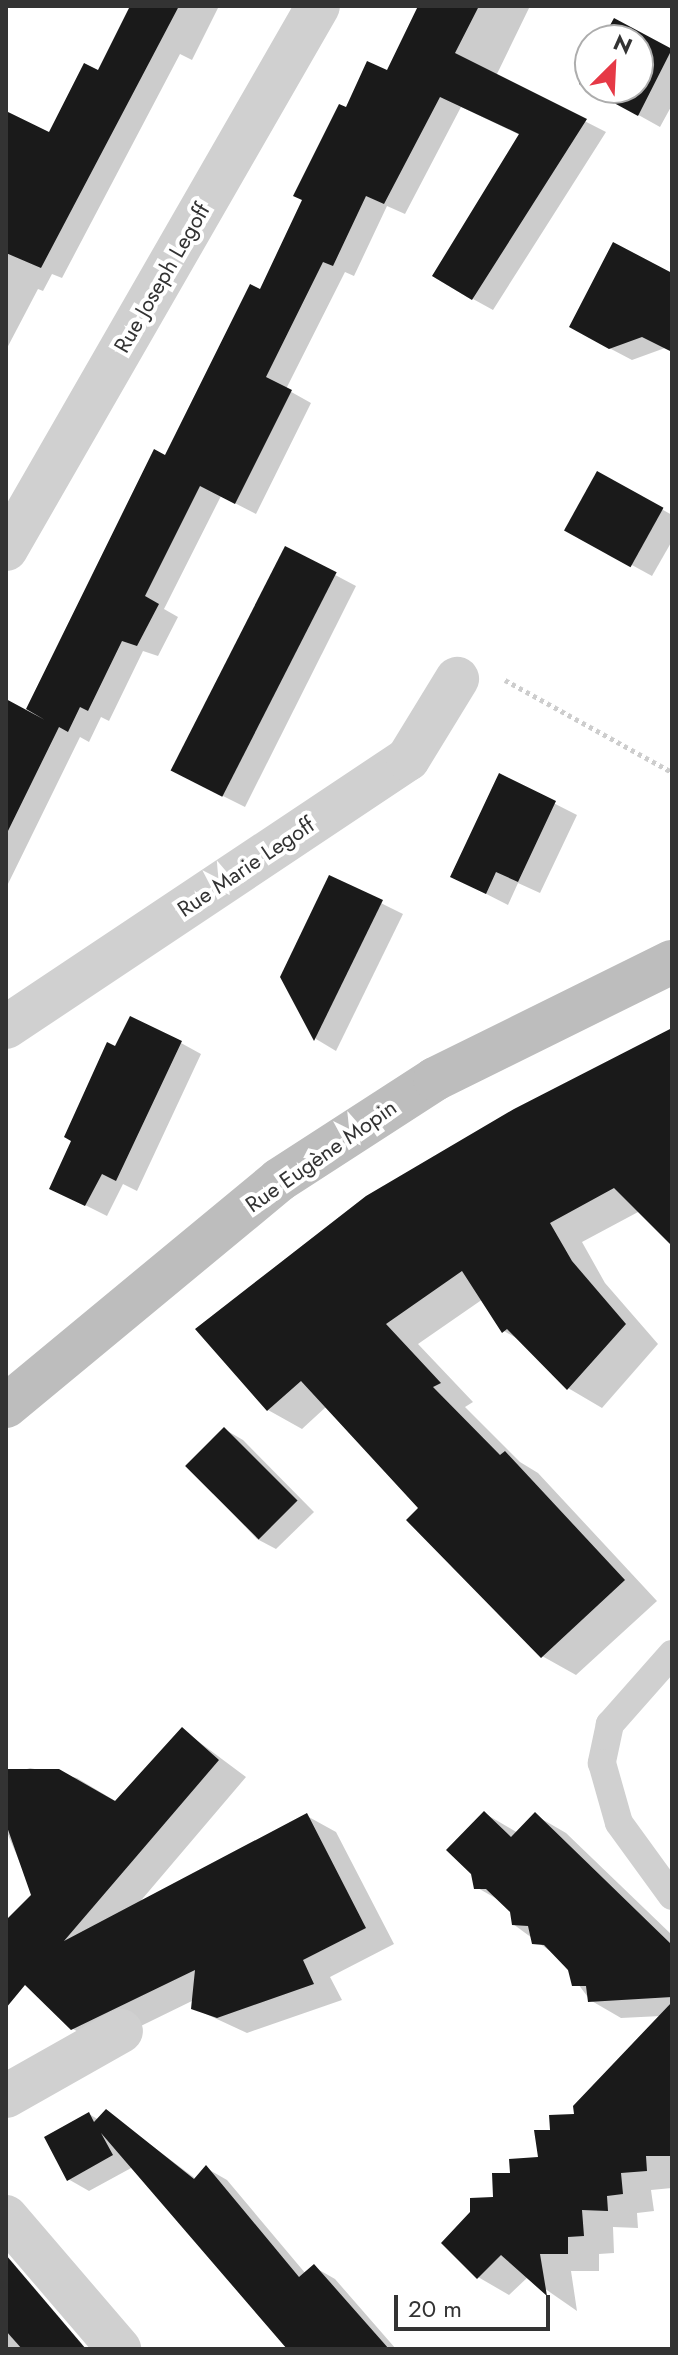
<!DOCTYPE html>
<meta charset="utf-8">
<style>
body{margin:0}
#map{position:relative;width:678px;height:2355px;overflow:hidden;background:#fff;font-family:Jost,sans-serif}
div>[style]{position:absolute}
.shadow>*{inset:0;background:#0003}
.building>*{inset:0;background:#1a1a1a;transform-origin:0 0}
.path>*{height:5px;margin-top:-2.5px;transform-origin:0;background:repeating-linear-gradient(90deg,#cdcdcd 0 4px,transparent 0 8px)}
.lane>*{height:28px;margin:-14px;padding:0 14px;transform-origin:14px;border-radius:14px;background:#d0d0d0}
.street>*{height:44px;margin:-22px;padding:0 22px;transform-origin:22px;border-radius:22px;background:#d0d0d0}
.secondary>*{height:44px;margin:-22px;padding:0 22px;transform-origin:22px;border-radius:22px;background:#bdbdbd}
span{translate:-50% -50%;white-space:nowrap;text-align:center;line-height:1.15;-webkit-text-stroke:8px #fff;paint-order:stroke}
.street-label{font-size:22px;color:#333}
.frame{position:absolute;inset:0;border:8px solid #333;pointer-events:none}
.north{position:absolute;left:574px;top:24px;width:80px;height:80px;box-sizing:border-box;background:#fff;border:2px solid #adadad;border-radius:50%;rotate:24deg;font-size:22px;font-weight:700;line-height:32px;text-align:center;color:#333}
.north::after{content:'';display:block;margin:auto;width:28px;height:36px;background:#e63946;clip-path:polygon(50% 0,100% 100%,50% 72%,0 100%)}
.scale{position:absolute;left:394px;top:2295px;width:156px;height:36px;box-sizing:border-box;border:4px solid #333;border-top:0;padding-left:10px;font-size:24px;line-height:28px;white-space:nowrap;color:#333;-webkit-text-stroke:6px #fff;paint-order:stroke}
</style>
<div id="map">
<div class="shadow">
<div style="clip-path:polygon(132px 6px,219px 6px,192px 60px,180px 54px,62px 278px,52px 274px,43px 291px,38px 289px,6px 350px,6px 120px,50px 135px,99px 73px)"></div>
<div style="clip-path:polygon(421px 6px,530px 6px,496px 76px,606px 132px,493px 310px,473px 299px,520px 135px,461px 107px,405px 214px,387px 206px,354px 276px,345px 272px,286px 389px,311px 403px,256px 514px,221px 496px,164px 609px,178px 617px,158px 656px,143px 651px,109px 721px,101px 717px,89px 742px,80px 737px,6px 888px,6px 718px,45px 722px,166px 458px,261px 292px,347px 110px,388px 73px)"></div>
<div style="clip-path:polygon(615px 21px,672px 51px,672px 105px,660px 127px,581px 83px,590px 67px,590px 88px,638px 88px,638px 40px,605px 40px)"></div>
<div style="clip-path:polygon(672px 275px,672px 351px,665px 348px,632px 360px,592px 339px)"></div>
<div style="clip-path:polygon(598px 473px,672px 515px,672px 541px,652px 576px,588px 541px)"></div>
<div style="clip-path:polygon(286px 549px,356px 586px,245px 807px,195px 782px)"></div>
<div style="clip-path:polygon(500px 776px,577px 815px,540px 893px,518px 883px,508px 905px,453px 877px)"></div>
<div style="clip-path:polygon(330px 878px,403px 914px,336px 1051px,316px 1039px,282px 977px)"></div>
<div style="clip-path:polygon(672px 1030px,672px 1231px,640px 1211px,582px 1242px,605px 1283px,658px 1344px,602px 1408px,568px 1388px,523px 1342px,504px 1331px,483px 1299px,418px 1344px,473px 1402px,465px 1407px,520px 1462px,538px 1473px,657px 1601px,576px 1675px,542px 1656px,420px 1508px,327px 1406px,302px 1429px,268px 1410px)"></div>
<div style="clip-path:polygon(181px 1043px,201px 1054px,137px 1191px,123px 1184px,107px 1216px,51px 1188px,116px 1048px)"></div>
<div style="clip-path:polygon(224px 1429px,243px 1440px,314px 1512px,276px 1549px,257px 1539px,187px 1465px)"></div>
<div style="clip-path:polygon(183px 1730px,246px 1777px,138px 1904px,307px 1816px,336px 1832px,394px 1944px,330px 1977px,342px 2000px,247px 2033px,193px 2008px,194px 2000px,102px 2045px,73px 2029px,6px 1964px,6px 1923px,34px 1896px,6px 1830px,6px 1776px,30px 1768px,77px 1778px,117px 1802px)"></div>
<div style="clip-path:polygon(484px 1813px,518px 1833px,535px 1815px,566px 1833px,672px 1935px,672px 2188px,651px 2190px,654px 2211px,637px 2213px,638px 2228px,613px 2227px,614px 2253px,599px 2254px,599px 2271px,571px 2271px,577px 2311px,528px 2277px,509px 2295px,478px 2277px,495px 2199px,512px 2175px,540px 2158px,552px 2132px,576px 2116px,661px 2016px,621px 2018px,590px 2000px,558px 1957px,513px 1924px,512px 1911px,504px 1903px,476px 1887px)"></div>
<div style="clip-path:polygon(107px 2112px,196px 2179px,206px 2168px,227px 2180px,306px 2274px,314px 2267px,335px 2279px,396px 2349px,291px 2349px,133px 2167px,89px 2191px,68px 2179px,89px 2114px,99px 2120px)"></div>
<div style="clip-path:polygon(6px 2278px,80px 2349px,6px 2349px)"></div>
</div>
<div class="building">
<div style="clip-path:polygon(130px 6px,179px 6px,41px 268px,6px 253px,6px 111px,49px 132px,84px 63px,98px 70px)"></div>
<div style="clip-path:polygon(418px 6px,479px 6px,455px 53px,587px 119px,472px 300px,432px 276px,519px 134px,440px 97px,384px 204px,366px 196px,333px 266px,323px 262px,266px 377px,292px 390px,235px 504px,200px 486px,145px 596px,159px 604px,137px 646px,122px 641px,88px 711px,80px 707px,68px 732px,59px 727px,6px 835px,6px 699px,45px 720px,26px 709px,154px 449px,165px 455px,250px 284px,260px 289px,302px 200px,293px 196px,339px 104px,346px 107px,367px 61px,387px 70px)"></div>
<div style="clip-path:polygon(614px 18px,672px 49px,638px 116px,579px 84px,590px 63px,590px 88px,638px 88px,638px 40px,602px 40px)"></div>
<div style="clip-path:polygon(613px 242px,672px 273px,672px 352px,642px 337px,609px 349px,569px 327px)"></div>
<div style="left:597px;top:471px;width:76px;height:68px;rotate:29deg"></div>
<div style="left:285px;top:546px;width:58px;height:252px;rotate:27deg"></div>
<div style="clip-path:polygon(499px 773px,556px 801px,518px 882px,496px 872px,486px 894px,450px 877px)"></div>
<div style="clip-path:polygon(329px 875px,383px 900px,314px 1041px,280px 977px)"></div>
<div style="clip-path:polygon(130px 1016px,182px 1041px,116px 1181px,102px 1174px,85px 1206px,49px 1189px,71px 1141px,64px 1137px,107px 1042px,115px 1046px)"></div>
<div style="clip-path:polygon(672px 1028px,672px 1246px,614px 1188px,550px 1223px,572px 1261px,626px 1324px,567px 1390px,507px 1329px,502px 1333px,462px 1271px,386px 1324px,441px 1383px,433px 1387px,500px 1455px,505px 1451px,625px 1580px,541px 1658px,406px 1520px,418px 1508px,301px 1381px,267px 1411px,195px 1329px,366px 1196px,514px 1109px)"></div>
<div style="left:224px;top:1427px;width:104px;height:55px;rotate:45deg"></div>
<div style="clip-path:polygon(182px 1727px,219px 1760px,64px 1941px,307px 1813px,366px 1928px,303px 1960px,314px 1984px,217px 2018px,191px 2009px,195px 1970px,71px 2030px,25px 1985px,6px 2008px,6px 1920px,31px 1895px,6px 1824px,6px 1769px,59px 1769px,115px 1801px)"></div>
<div style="clip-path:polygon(484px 1811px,511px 1837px,535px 1812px,672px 1945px,672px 1997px,588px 2002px,586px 1986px,572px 1986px,568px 1970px,544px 1945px,532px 1944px,528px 1926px,512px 1925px,510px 1912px,486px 1889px,474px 1889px,471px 1874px,446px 1850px)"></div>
<div style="clip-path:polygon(672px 2002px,672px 2156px,646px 2156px,647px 2171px,621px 2173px,623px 2194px,607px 2196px,608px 2211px,582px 2210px,584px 2236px,568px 2237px,568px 2254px,540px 2254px,547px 2296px,501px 2255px,477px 2279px,441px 2243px,470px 2212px,470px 2198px,493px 2197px,492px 2173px,510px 2173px,509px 2159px,538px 2157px,534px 2130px,550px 2130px,549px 2115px,574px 2114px,573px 2106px)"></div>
<div style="clip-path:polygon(106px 2109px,194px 2179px,206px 2165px,299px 2277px,314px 2264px,389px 2349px,287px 2349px,101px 2133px,113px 2155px,67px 2181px,44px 2137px,89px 2112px,94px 2122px)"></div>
<div style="clip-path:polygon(6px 2255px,86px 2349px,22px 2349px,6px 2331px)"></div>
</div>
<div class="path">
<div style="left:505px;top:680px;width:191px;rotate:28.9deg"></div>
</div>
<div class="lane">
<div style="left:672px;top:1654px;width:94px;rotate:131.5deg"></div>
<div style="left:610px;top:1724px;width:40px;rotate:102deg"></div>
<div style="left:602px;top:1763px;width:62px;rotate:74.2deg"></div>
<div style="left:619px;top:1823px;width:90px;rotate:54deg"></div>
</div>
<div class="street">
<div style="left:6px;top:549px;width:626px;rotate:-60.12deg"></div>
<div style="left:6px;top:1027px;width:483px;rotate:-33.7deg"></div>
<div style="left:408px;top:759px;width:94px;rotate:-58.5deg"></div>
<div style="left:6px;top:2096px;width:132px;rotate:-29.5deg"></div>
<div style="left:6px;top:2217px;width:174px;rotate:49.4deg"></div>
</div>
<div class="secondary">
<div style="left:6px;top:1406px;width:354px;rotate:-39.6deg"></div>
<div style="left:279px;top:1180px;width:186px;rotate:-32.9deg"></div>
<div style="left:435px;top:1079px;width:264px;rotate:-26.3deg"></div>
</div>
<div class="street-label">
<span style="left:162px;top:278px;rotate:-60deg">Rue Joseph Legoff</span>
<span style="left:246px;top:867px;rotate:-34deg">Rue Marie Legoff</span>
<span style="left:321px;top:1156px;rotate:-35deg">Rue Eugène Mopin</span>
</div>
<div class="frame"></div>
<div class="north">N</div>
<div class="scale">20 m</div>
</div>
